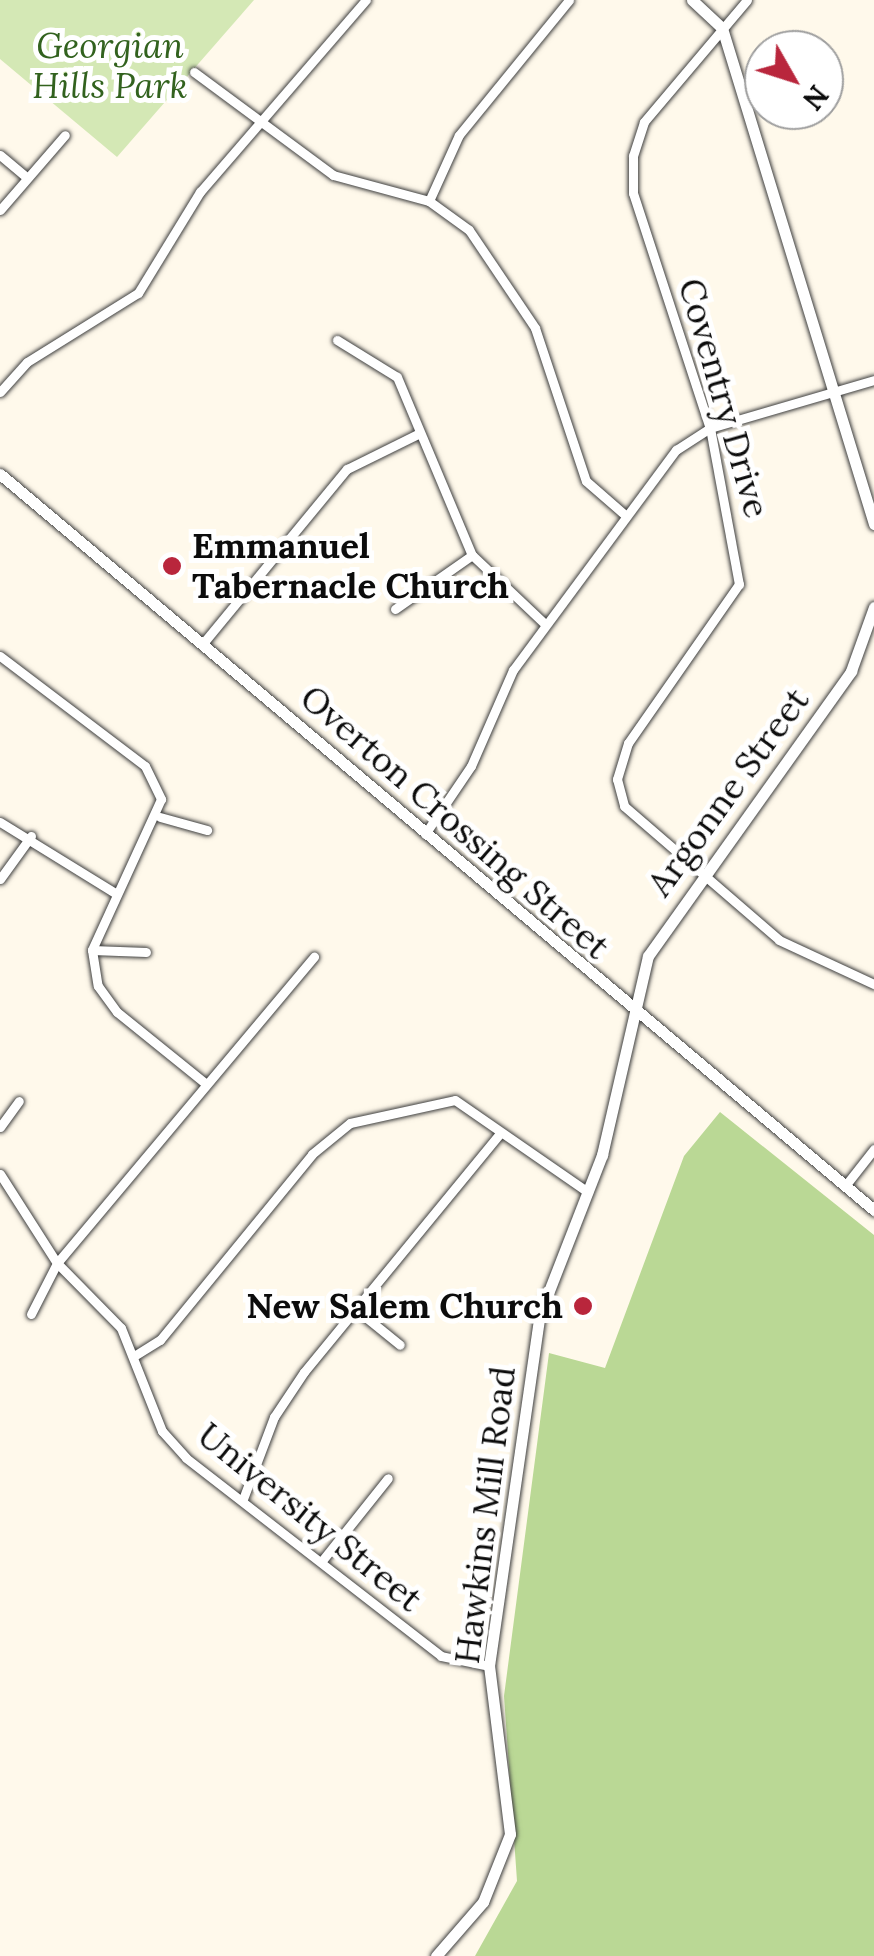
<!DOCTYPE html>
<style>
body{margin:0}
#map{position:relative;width:874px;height:1956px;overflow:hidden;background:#fff9eb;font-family:Lora,serif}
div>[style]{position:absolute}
.green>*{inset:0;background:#d4e8b5}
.forest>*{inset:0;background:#bad895}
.roads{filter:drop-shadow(0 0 2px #3f3f3f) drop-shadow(0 0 2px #3f3f3f)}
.minor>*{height:9px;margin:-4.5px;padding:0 4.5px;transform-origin:4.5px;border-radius:4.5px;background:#fff}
.tertiary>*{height:11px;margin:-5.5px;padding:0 5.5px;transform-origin:5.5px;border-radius:5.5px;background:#fff}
.dots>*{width:28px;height:28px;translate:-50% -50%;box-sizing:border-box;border:5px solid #fff;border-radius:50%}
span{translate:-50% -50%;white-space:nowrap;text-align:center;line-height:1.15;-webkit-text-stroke:10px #fff;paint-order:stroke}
.park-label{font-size:35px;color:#32621e;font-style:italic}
.street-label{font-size:35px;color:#0c0c0c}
.poi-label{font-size:35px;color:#0c0c0c;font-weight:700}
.left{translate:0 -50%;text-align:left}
.right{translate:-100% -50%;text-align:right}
.north{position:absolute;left:744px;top:30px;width:100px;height:100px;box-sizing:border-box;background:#fff;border:2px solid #9e9e9e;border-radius:50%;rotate:129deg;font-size:28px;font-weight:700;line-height:40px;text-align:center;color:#0c0c0c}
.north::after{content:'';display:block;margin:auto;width:35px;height:45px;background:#b9263c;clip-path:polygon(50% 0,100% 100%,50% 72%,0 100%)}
</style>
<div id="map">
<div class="green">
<div style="clip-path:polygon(0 0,254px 0,117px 157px,0 59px)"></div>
</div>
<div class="forest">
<div style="clip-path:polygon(720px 1112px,874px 1235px,874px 1956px,475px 1956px,517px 1881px,504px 1696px,549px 1353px,605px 1368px,684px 1156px)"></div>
</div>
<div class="roads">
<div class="minor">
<div style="left:747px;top:0;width:160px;rotate:130.2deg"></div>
<div style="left:644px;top:122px;width:36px;rotate:108deg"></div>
<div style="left:633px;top:156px;width:37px;rotate:90deg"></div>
<div style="left:633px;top:193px;width:247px;rotate:71.9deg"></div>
<div style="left:710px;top:428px;width:159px;rotate:79.5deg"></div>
<div style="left:739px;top:584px;width:194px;rotate:124.9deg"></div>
<div style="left:628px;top:743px;width:38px;rotate:107deg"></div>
<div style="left:617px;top:779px;width:28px;rotate:75deg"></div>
<div style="left:624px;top:806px;width:205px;rotate:40.8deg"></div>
<div style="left:779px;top:940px;width:105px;rotate:24.9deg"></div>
<div style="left:194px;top:72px;width:173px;rotate:36.5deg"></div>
<div style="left:333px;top:175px;width:99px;rotate:15.2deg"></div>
<div style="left:429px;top:201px;width:49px;rotate:35.9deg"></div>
<div style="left:469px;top:230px;width:118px;rotate:56deg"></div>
<div style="left:535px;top:328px;width:161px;rotate:71.6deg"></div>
<div style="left:586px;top:481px;width:52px;rotate:41.1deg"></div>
<div style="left:0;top:155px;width:35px;rotate:40deg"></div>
<div style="left:429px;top:201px;width:72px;rotate:-65.6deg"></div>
<div style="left:459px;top:135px;width:174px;rotate:-50.8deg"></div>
<div style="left:0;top:210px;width:99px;rotate:-49.1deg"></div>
<div style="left:337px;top:340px;width:70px;rotate:31.7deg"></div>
<div style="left:397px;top:377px;width:193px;rotate:67.2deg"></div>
<div style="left:472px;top:555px;width:100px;rotate:43.4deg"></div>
<div style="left:0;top:392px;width:40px;rotate:-48deg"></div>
<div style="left:27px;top:362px;width:131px;rotate:-31.9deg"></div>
<div style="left:138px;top:293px;width:119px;rotate:-58.5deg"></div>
<div style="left:200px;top:192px;width:254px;rotate:-49.2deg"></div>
<div style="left:395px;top:609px;width:94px;rotate:-35deg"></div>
<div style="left:205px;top:641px;width:223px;rotate:-50.5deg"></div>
<div style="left:347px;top:469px;width:81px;rotate:-26.3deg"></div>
<div style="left:0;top:656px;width:182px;rotate:37.2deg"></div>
<div style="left:145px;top:766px;width:37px;rotate:64deg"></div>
<div style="left:161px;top:799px;width:166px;rotate:114.6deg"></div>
<div style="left:92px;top:950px;width:36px;rotate:81deg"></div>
<div style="left:98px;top:986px;width:32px;rotate:54deg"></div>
<div style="left:117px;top:1012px;width:113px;rotate:38.9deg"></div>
<div style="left:160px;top:817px;width:49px;rotate:15.5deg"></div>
<div style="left:0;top:822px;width:135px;rotate:31.7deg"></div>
<div style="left:425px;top:834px;width:82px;rotate:-55.9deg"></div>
<div style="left:471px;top:766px;width:105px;rotate:-66.4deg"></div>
<div style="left:513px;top:670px;width:274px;rotate:-53.5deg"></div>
<div style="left:676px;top:450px;width:40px;rotate:-32.9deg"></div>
<div style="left:710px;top:428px;width:171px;rotate:-16.3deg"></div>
<div style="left:0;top:879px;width:53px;rotate:-54.2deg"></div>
<div style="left:92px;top:950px;width:54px;rotate:2.1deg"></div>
<div style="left:0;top:1127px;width:32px;rotate:-54deg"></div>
<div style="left:0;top:1174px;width:106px;rotate:57.4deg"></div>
<div style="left:57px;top:1263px;width:91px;rotate:45.4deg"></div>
<div style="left:121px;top:1328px;width:111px;rotate:68.3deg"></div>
<div style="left:162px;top:1431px;width:36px;rotate:48deg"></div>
<div style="left:186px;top:1458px;width:323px;rotate:37.8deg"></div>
<div style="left:441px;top:1656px;width:49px;rotate:11.8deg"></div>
<div style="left:845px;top:1186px;width:47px;rotate:-51.9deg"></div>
<div style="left:357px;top:1310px;width:55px;rotate:39.1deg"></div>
<div style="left:31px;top:1314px;width:57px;rotate:-63deg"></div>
<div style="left:57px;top:1263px;width:400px;rotate:-50deg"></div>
<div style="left:134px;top:1356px;width:31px;rotate:-32deg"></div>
<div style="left:160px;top:1340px;width:240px;rotate:-50.7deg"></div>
<div style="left:312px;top:1154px;width:49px;rotate:-39.2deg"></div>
<div style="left:350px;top:1123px;width:107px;rotate:-12.4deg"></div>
<div style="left:455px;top:1100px;width:162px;rotate:34.7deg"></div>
<div style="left:243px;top:1499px;width:88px;rotate:-69.3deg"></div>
<div style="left:274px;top:1417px;width:54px;rotate:-56.3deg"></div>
<div style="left:304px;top:1372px;width:310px;rotate:-50.6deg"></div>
<div style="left:321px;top:1562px;width:107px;rotate:-51.4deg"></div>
</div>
<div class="tertiary">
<div style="left:692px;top:0;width:41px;rotate:43deg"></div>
<div style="left:722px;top:28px;width:519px;rotate:72.96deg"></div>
<div style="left:0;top:474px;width:1143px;rotate:40.1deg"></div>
<div style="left:436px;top:1956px;width:72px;rotate:-49deg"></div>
<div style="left:483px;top:1902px;width:73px;rotate:-68.3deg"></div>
<div style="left:510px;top:1834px;width:169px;rotate:-97.1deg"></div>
<div style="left:489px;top:1666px;width:356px;rotate:-81.8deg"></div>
<div style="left:540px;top:1314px;width:171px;rotate:-68.7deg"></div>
<div style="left:602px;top:1155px;width:204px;rotate:-77deg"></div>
<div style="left:648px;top:956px;width:350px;rotate:-54.5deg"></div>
<div style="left:851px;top:671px;width:68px;rotate:-70.2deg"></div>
</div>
</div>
<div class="dots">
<div style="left:172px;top:566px;background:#b9263c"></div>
<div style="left:583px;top:1306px;background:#b9263c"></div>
</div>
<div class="park-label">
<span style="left:110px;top:66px">Georgian<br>Hills Park</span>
</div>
<div class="street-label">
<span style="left:724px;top:398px;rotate:74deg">Coventry Drive</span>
<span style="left:728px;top:792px;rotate:-54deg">Argonne Street</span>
<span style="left:455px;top:822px;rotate:41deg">Overton Crossing Street</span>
<span style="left:485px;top:1515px;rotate:-83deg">Hawkins Mill Road</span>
<span style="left:310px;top:1517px;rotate:39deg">University Street</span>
</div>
<div class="poi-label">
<span class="left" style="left:192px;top:566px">Emmanuel<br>Tabernacle Church</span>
<span class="right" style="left:563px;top:1306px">New Salem Church</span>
</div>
<div class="north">N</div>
</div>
